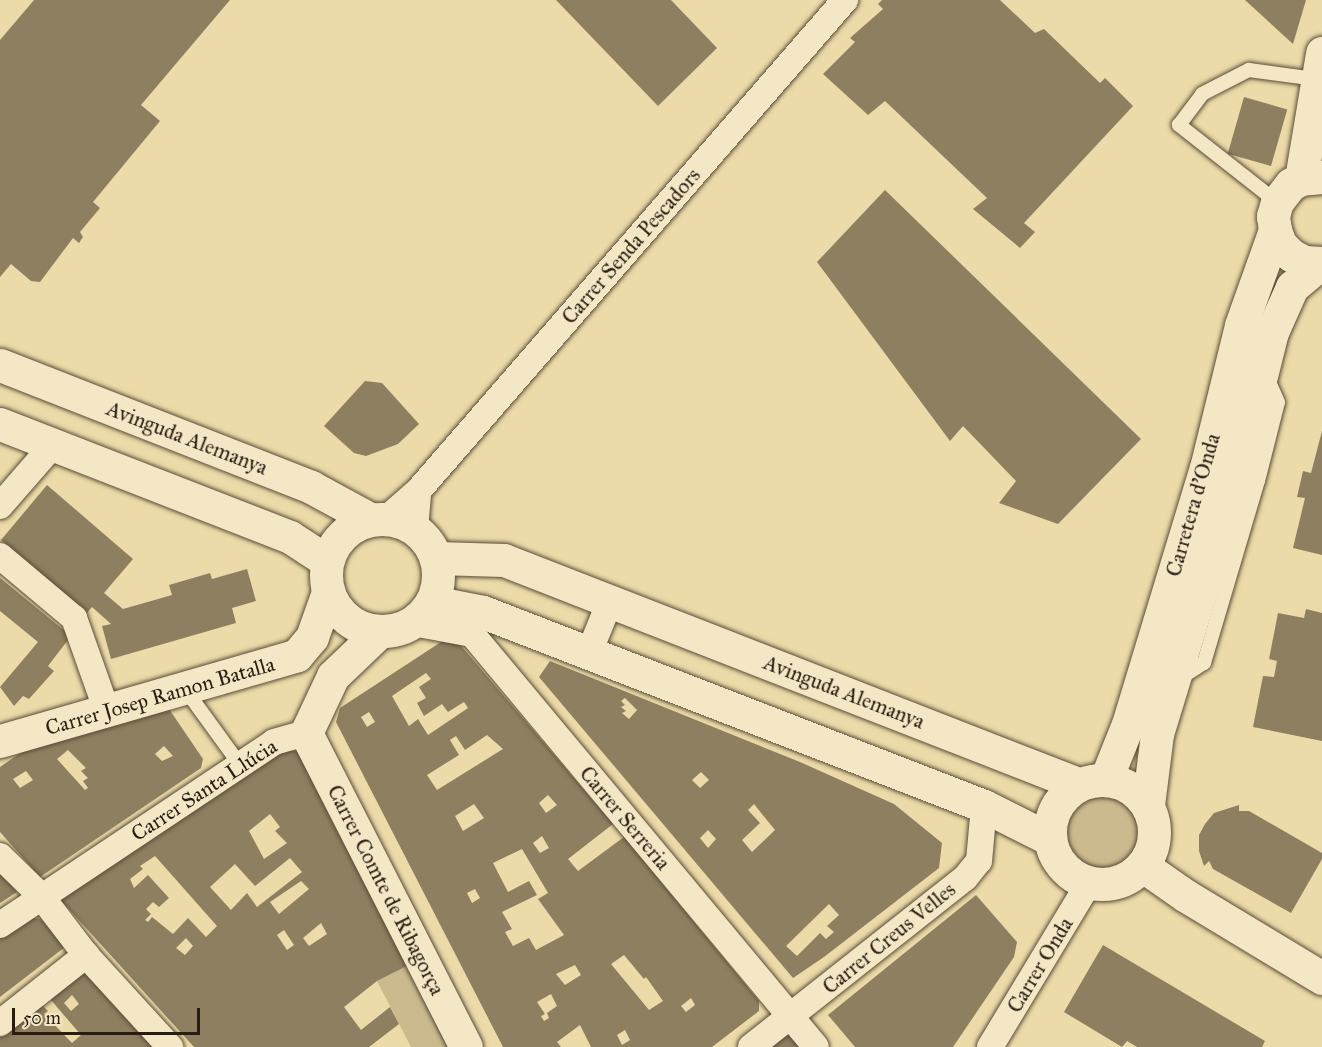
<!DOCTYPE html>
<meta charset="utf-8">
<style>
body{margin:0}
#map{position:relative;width:1322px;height:1047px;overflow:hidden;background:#ecdaa8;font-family:"IM FELL Great Primer",serif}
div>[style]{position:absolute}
.green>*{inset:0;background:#cbba8e}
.round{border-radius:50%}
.building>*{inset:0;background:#8e7f60;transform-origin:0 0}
.roads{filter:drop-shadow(0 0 2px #594c37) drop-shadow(0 0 2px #594c37)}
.lane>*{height:14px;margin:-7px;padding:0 7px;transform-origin:7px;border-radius:7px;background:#f3e7c6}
.street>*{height:26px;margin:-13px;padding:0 13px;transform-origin:13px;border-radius:13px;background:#f3e7c6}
.secondary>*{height:33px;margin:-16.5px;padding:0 16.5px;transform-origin:16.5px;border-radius:16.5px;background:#f3e7c6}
.secondary>.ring{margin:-16.5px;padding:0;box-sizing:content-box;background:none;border:33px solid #f3e7c6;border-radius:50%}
span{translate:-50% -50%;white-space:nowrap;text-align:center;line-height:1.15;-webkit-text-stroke:4.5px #f3e7c6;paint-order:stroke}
.street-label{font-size:21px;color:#281d11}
.scale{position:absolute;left:12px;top:1008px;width:188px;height:27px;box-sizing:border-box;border:3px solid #281d11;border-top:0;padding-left:8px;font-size:18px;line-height:21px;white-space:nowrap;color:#281d11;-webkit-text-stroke:4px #f3e7c6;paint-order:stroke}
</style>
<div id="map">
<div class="green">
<div class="round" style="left:1066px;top:794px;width:74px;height:74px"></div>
<div style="clip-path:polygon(407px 966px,450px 1047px,411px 1047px,377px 981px)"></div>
</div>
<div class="building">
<div style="clip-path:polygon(34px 0,230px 0,141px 105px,160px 121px,93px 202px,100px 208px,80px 232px,83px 237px,79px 243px,73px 238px,40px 282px,31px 281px,11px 264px,0 277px,0 40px)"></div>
<div style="clip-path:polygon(556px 0,671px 0,717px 48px,658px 106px)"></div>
<div style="clip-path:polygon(882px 0,1000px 0,1035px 33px,1044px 29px,1100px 83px,1105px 78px,1133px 106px,1024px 223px,1035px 232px,1020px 248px,973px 209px,987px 198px,885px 101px,868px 115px,823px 74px,855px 42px,850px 38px,883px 9px,878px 4px)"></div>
<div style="clip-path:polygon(1245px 0,1306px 0,1293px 44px)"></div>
<div style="left:1244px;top:97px;width:45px;height:59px;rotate:16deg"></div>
<div style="clip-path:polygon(885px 190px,1141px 439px,1058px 524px,999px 503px,1016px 481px,963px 426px,950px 441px,817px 262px)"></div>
<div style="clip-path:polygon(365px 381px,382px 383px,419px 424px,398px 444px,366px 456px,354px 453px,324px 426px)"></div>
<div style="clip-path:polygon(1322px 431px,1322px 555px,1293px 548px,1305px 498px,1297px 497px,1303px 471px,1311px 473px)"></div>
<div style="clip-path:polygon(47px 485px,133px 559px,104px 593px,123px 609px,172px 595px,169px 585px,210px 573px,212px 579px,247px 569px,256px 601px,232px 608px,236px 623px,111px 659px,102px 626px,111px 624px,92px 607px,87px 613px,1px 540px)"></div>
<div style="clip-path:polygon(0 578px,71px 636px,48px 666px,54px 671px,29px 699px,23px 696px,14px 706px,0 687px,38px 642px,0 611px)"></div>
<div style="clip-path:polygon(1306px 609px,1322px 613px,1322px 741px,1253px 727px,1263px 676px,1274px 677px,1277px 661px,1269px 659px,1278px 613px,1304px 618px)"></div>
<div style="clip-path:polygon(evenodd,457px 641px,613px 824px,568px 859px,578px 871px,624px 837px,759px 1001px,759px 1011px,712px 1047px,591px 1047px,580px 1025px,557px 1042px,561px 1047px,503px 1047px,336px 722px,340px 708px,441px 642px,457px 641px,426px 673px,431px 679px,419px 687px,426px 698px,417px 703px,424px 716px,442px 704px,448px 712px,464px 702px,468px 708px,428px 735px,418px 719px,409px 726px,392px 696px,426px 673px,457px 641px,369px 712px,375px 722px,367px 727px,361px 717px,369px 712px,457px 641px,487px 735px,503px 749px,437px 790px,427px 775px,459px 755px,450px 740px,456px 736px,465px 750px,487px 735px,457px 641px,548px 795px,557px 805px,546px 813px,539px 803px,548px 795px,457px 641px,474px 804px,484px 818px,463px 831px,455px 816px,474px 804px,457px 641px,542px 836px,549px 848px,540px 853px,533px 843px,542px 836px,457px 641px,522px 849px,548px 893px,538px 899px,564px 935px,536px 950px,529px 938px,513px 946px,505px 932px,512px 929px,502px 912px,537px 895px,529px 881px,508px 892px,493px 863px,522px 849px,457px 641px,475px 889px,480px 898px,472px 903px,467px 893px,475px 889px,457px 641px,624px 955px,644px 979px,646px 977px,663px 1001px,649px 1010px,611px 964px,624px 955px,457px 641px,575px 965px,581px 975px,565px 985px,556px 974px,575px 965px,457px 641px,551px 994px,557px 1006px,547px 1013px,549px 1018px,544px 1021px,541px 1016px,545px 1014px,537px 1002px,551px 994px,457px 641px,691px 998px,695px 1005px,686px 1012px,681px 1006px,691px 998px,457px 641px,625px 1030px,630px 1040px,622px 1045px,617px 1035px,625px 1030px)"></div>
<div style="clip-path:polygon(evenodd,550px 661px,800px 762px,894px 804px,942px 843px,939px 868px,824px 957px,793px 978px,539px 677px,550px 661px,625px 698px,637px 710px,629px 719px,622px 713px,626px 711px,621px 707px,625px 705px,621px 701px,625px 698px,550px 661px,701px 772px,709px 780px,700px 788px,692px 780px,701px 772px,550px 661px,754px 804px,775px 830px,752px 852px,742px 840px,760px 823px,748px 810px,754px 804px,550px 661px,708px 830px,716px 839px,708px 848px,700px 838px,708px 830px,550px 661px,829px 904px,839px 915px,827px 926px,834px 932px,826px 939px,820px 933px,797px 956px,786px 946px,829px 904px)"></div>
<div style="clip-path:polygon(evenodd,167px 706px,203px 759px,201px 768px,40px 877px,0 832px,0 767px,26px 749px,167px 706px,164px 746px,173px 756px,162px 761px,155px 754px,164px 746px,167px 706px,68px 750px,86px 768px,81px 771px,88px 778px,83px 781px,88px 788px,85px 790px,57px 759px,68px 750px,167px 706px,26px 771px,33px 780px,20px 788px,13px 779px,26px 771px)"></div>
<div style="clip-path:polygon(evenodd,279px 747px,301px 753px,407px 966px,377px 981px,344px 1007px,361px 1030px,390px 1007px,399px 1024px,369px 1047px,194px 1047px,57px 896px,279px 747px,270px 814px,280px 827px,275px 831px,287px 843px,264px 859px,249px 831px,270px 814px,279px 747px,155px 856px,217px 926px,206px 937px,188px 918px,173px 934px,152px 917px,148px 922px,145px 920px,151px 914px,146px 909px,153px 902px,159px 907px,169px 898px,148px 875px,134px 888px,130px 879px,143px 869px,140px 866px,155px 856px,279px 747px,290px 858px,302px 872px,257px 907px,247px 893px,231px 910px,210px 887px,235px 864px,255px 886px,290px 858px,279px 747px,301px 881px,309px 889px,279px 914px,270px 902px,301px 881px,279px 747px,321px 923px,327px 934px,309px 946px,303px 938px,321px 923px,279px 747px,284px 930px,294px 945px,287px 950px,277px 935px,284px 930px,279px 747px,186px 938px,193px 946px,185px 955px,176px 948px,186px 938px)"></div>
<div style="clip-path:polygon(1239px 805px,1239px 811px,1249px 811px,1322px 853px,1322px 859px,1291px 913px,1213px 869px,1209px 861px,1204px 866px,1199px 851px,1199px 835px,1205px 824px,1214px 813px)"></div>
<div style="clip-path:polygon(0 873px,17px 892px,0 903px)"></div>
<div style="clip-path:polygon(976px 895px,1017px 942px,1014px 957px,953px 1047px,855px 1047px,828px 1015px)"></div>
<div style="clip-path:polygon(28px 917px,41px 919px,65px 947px,0 997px,0 936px)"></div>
<div style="clip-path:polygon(1103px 945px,1265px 1041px,1262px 1047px,1137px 1047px,1127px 1041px,1122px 1047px,1064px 1012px)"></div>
<div style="clip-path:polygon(evenodd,82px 965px,157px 1047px,0 1047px,0 1028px,37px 1000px,48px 1011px,44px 1014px,72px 1043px,81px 1035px,45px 993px,82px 965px,72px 995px,79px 1004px,71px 1011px,64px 1003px,72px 995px)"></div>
<div style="clip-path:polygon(786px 1032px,799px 1047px,768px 1047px)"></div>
</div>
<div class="roads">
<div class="lane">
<div style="left:1277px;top:202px;width:125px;rotate:-141.8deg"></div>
<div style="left:1179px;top:125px;width:39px;rotate:-53deg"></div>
<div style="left:1202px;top:94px;width:53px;rotate:-27.1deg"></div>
<div style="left:1249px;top:70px;width:68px;rotate:7.7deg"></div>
<div style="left:1179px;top:679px;width:30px;rotate:-33deg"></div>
<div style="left:1204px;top:663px;width:190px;rotate:-73.5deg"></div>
<div style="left:1258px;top:481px;width:81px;rotate:-75.8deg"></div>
<div style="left:1278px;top:402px;width:27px;rotate:-114deg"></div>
<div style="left:185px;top:689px;width:95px;rotate:54deg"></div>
</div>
<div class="street">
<div style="left:0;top:506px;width:81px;rotate:-49deg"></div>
<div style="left:386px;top:519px;width:43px;rotate:-41.2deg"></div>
<div style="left:418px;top:491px;width:651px;rotate:-48.99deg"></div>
<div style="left:415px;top:529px;width:38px;rotate:-85deg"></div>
<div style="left:0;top:556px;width:97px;rotate:40deg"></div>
<div style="left:74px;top:618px;width:99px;rotate:70.5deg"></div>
<div style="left:413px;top:623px;width:60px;rotate:10.6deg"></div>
<div style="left:472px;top:634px;width:537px;rotate:50.21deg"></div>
<div style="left:589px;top:653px;width:56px;rotate:-68deg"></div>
<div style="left:0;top:856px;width:57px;rotate:44.3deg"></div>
<div style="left:41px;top:896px;width:74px;rotate:52.7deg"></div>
<div style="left:86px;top:955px;width:125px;rotate:47.6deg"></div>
<div style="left:0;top:925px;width:329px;rotate:-33.7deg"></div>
<div style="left:274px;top:742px;width:33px;rotate:-16deg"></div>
<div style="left:0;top:1023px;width:110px;rotate:-38.3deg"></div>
<div style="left:751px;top:1047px;width:273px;rotate:-38.3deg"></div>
<div style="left:965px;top:878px;width:22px;rotate:-51deg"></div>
<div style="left:979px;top:861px;width:55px;rotate:-84.8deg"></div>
<div style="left:990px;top:1047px;width:192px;rotate:-58.9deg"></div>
</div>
<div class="secondary">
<div style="left:1322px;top:177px;width:21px;rotate:175deg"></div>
<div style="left:1301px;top:179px;width:11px;rotate:153deg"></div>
<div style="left:1291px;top:184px;width:23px;rotate:128deg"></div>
<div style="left:1277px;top:202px;width:15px;rotate:106deg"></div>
<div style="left:1273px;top:216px;width:14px;rotate:82deg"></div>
<div style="left:1275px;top:230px;width:15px;rotate:70deg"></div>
<div style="left:1280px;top:244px;width:16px;rotate:45deg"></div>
<div style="left:1291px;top:255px;width:15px;rotate:28deg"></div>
<div style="left:1304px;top:262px;width:18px;rotate:3deg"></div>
<div style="left:1301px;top:179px;width:128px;rotate:-80.5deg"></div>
<div style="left:0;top:365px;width:334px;rotate:21.4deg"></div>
<div style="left:311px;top:487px;width:67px;rotate:28.5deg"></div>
<div style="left:0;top:424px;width:311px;rotate:21.3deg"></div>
<div style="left:290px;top:537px;width:44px;rotate:33deg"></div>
<div class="ring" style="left:326px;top:519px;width:79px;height:79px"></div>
<div style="left:436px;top:558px;width:68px;rotate:1.7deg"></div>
<div style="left:504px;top:560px;width:616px;rotate:21.32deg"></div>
<div style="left:432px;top:602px;width:52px;rotate:11.1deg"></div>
<div style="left:483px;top:612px;width:537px;rotate:21.17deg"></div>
<div style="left:984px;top:806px;width:74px;rotate:26.6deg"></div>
<div style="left:379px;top:632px;width:64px;rotate:136.3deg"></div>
<div style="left:333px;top:676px;width:63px;rotate:115.3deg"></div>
<div style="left:306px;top:733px;width:352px;rotate:63deg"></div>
<div style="left:0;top:741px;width:309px;rotate:-16.1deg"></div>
<div style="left:297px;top:655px;width:23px;rotate:-50deg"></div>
<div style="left:312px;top:637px;width:48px;rotate:-70.4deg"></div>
<div style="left:1106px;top:779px;width:59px;rotate:-68.2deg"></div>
<div style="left:1128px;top:724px;width:268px;rotate:-73.1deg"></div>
<div style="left:1206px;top:468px;width:147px;rotate:-76.2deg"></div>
<div style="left:1241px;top:325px;width:101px;rotate:-70.3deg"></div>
<div class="ring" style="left:1050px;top:780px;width:71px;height:71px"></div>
<div style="left:1148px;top:805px;width:72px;rotate:-82.8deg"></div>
<div style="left:1157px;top:734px;width:270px;rotate:-73deg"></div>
<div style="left:1236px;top:476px;width:148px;rotate:-76deg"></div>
<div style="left:1272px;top:332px;width:49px;rotate:-66deg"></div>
<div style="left:1292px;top:287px;width:35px;rotate:-40deg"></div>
<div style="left:1143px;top:866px;width:52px;rotate:34.9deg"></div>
<div style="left:1186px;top:896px;width:159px;rotate:31.1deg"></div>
</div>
</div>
<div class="street-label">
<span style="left:631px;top:246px;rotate:-49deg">Carrer Senda Pescadors</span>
<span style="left:187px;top:438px;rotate:21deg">Avinguda Alemanya</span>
<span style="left:1193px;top:505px;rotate:-74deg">Carretera d'Onda</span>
<span style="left:844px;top:692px;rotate:21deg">Avinguda Alemanya</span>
<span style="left:160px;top:696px;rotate:-16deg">Carrer Josep Ramon Batalla</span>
<span style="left:204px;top:790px;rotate:-33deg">Carrer Santa Llúcia</span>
<span style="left:625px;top:818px;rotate:50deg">Carrer Serreria</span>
<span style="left:386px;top:890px;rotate:63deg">Carrer Comte de Ribagorça</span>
<span style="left:889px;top:938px;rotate:-39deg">Carrer Creus Velles</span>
<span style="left:1040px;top:965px;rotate:-59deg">Carrer Onda</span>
</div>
<div class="scale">50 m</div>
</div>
